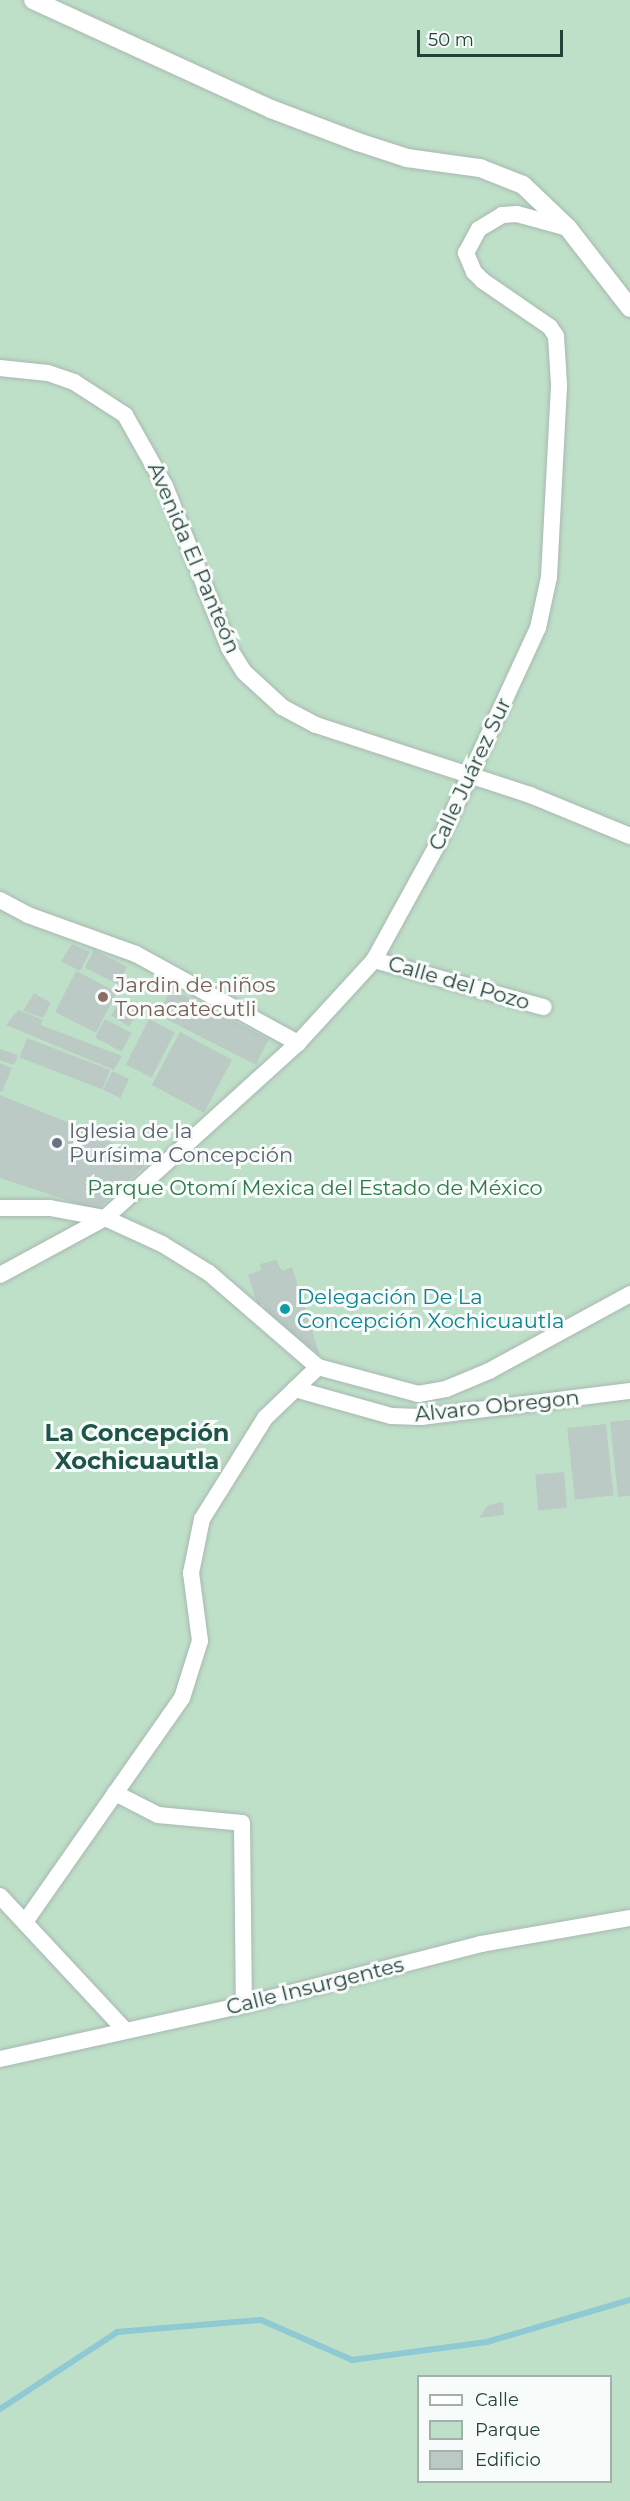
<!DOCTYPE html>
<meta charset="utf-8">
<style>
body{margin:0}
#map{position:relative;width:630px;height:2501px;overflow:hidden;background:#e6efeb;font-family:Montserrat,sans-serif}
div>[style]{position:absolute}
.green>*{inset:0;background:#bfe0c8}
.stream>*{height:6px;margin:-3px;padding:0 3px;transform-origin:3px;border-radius:3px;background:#8ec9d4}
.building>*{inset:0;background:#bbcac4;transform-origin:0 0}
.roads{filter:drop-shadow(0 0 2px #a8b8b2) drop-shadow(0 0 2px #a8b8b2)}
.street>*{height:16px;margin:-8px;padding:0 8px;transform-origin:8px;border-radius:8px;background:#fff}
.secondary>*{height:18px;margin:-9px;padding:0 9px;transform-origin:9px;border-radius:9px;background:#fff}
.dots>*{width:16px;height:16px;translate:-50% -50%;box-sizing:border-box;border:3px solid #f7fbf9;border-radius:50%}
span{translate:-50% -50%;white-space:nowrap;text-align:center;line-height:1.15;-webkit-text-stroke:6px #f7fbf9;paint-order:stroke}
.street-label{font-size:21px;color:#24423a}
.education-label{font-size:21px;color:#785e54}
.left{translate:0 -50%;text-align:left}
.worship-label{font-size:21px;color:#5b616d}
.park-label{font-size:21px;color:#2d7a4b}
.culture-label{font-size:21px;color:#0d838f}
.quarter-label{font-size:24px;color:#1f5548;font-weight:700}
.legend{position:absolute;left:417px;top:2375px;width:195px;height:108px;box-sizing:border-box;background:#f7fbf9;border:2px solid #a3b1ad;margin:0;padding:8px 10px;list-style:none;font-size:18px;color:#24423a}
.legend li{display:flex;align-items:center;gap:12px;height:30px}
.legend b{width:30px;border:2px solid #a3b1ad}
.scale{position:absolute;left:417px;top:30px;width:146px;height:27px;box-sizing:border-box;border:3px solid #24423a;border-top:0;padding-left:8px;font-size:18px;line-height:21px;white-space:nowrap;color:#24423a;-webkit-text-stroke:4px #f7fbf9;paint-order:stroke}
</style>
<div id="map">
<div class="green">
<div style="clip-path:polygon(evenodd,0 0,630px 0,630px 2501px,0 2501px,0 0,418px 2376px,610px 2376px,610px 2482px,418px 2482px,418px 2376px)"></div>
</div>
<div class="stream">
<div style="left:0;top:2409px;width:140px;rotate:-33.3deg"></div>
<div style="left:117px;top:2332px;width:144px;rotate:-4.8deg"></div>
<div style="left:261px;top:2320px;width:99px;rotate:23.7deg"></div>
<div style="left:352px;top:2360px;width:136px;rotate:-7.6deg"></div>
<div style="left:487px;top:2342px;width:149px;rotate:-16.4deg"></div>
</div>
<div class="building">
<div style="clip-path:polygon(72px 944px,90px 952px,80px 971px,61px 961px)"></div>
<div style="left:94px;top:950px;width:37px;height:20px;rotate:27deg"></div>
<div style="left:76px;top:971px;width:46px;height:46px;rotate:27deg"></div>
<div style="left:171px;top:989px;width:110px;height:29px;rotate:27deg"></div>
<div style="clip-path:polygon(34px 993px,51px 1003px,43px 1018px,23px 1011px)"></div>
<div style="left:120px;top:1001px;width:21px;height:17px;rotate:31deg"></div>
<div style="clip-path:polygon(18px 1010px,43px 1020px,41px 1025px,122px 1056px,114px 1070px,6px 1025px)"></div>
<div style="left:105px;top:1019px;width:30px;height:21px;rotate:28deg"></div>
<div style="left:149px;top:1019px;width:29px;height:51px;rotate:27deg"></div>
<div style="left:180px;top:1032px;width:59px;height:60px;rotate:28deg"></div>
<div style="left:27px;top:1038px;width:89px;height:21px;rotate:21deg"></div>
<div style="clip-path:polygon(0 1049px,18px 1055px,14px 1065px,0 1060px)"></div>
<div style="clip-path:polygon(0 1063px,12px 1068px,2px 1092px,0 1091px)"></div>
<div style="left:112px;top:1071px;width:19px;height:21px;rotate:25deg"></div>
<div style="clip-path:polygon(0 1095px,77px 1126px,150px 1161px,97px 1210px,0 1178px)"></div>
<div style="clip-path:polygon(276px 1260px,282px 1271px,292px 1267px,320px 1356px,267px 1313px,263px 1304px,258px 1306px,248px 1275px,261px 1270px,260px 1264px)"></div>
<div style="clip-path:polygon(630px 1420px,630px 1496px,618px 1497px,610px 1422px)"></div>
<div style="left:606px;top:1424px;width:72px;height:39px;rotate:84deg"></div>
<div style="left:564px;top:1472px;width:36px;height:29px;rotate:85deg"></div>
<div style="clip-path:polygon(503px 1502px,504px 1515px,479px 1518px,488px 1505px)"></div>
</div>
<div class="roads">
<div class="street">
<div style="left:0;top:368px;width:48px;rotate:5.9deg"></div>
<div style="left:48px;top:373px;width:28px;rotate:19deg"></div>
<div style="left:74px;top:382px;width:61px;rotate:32.9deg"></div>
<div style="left:125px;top:415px;width:81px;rotate:60.6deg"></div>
<div style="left:165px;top:486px;width:174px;rotate:68.4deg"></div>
<div style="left:229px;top:648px;width:28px;rotate:58deg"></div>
<div style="left:244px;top:672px;width:52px;rotate:42.6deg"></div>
<div style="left:282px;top:707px;width:38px;rotate:28deg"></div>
<div style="left:316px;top:725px;width:225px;rotate:18.1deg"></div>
<div style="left:530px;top:795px;width:108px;rotate:22.3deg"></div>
<div style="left:0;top:900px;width:32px;rotate:28deg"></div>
<div style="left:28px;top:915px;width:115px;rotate:19.9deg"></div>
<div style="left:136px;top:954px;width:185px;rotate:28.8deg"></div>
<div style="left:374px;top:960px;width:176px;rotate:15.5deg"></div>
<div style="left:0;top:1208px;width:50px"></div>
<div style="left:50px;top:1208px;width:56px;rotate:10.3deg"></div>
<div style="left:105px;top:1218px;width:63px;rotate:24.5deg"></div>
<div style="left:162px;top:1244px;width:55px;rotate:31.7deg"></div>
<div style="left:209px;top:1273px;width:144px;rotate:40.8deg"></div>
<div style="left:318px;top:1367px;width:104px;rotate:15.1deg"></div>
<div style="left:418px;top:1394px;width:28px;rotate:-10deg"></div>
<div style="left:446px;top:1389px;width:47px;rotate:-22.7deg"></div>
<div style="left:489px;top:1371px;width:161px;rotate:-28.6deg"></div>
<div style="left:0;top:1275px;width:119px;rotate:-28.5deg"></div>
<div style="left:105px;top:1218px;width:261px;rotate:-42.2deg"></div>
<div style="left:298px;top:1043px;width:113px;rotate:-47.5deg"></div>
<div style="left:374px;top:960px;width:135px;rotate:-61.2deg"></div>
<div style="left:439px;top:842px;width:236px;rotate:-65.2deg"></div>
<div style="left:538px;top:628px;width:52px;rotate:-77.8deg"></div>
<div style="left:549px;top:577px;width:193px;rotate:-87deg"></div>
<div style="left:559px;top:384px;width:48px;rotate:-93.6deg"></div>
<div style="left:556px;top:336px;width:11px;rotate:-124deg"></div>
<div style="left:550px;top:327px;width:81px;rotate:-145.5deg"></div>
<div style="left:483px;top:281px;width:13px;rotate:-135deg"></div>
<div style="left:474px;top:272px;width:21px;rotate:-113deg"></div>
<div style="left:466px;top:253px;width:27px;rotate:-62deg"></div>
<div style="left:479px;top:229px;width:27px;rotate:-31deg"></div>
<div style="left:502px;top:215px;width:15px;rotate:-4deg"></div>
<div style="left:517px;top:214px;width:53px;rotate:15.4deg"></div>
<div style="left:295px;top:1389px;width:100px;rotate:15.7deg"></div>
<div style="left:391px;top:1416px;width:30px;rotate:2deg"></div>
<div style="left:421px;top:1417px;width:211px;rotate:-7.1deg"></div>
<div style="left:115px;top:1793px;width:48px;rotate:27.1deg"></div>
<div style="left:158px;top:1815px;width:84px;rotate:5.4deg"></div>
<div style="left:242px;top:1823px;width:182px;rotate:89.4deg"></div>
<div style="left:0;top:1896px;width:183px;rotate:47deg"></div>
<div style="left:25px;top:1922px;width:274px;rotate:-55deg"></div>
<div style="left:182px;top:1698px;width:60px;rotate:-72.5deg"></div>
<div style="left:200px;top:1641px;width:69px;rotate:-97.5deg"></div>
<div style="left:191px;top:1573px;width:55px;rotate:-78.5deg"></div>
<div style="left:202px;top:1519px;width:119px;rotate:-58deg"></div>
<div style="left:265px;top:1418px;width:74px;rotate:-43.9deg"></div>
<div style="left:0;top:2059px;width:250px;rotate:-12.5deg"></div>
<div style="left:244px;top:2005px;width:245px;rotate:-14.4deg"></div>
<div style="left:481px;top:1944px;width:151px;rotate:-9.9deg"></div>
</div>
<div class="secondary">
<div style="left:33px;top:0;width:262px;rotate:24.6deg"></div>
<div style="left:271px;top:109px;width:93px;rotate:20.8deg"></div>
<div style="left:358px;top:142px;width:52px;rotate:18.1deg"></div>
<div style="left:407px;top:158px;width:74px;rotate:7.8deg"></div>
<div style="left:480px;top:168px;width:46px;rotate:21.6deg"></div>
<div style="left:523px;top:185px;width:62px;rotate:43.7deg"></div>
<div style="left:568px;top:228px;width:101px;rotate:52.2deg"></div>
</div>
</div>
<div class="dots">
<div style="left:103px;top:997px;background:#8d6e63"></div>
<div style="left:57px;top:1143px;background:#6b7280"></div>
<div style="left:285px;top:1309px;background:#0f9aa8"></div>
</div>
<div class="street-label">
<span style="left:194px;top:558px;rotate:67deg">Avenida El Panteón</span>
<span style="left:470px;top:774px;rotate:-65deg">Calle Juárez Sur</span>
<span style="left:459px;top:983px;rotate:16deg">Calle del Pozo</span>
<span style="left:497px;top:1406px;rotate:-6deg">Alvaro Obregon</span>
<span style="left:315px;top:1986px;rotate:-14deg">Calle Insurgentes</span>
</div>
<div class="education-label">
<span class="left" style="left:115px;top:997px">Jardin de niños<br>Tonacatecutli</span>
</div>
<div class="worship-label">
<span class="left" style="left:69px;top:1143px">Iglesia de la<br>Purísima Concepción</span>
</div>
<div class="park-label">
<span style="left:315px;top:1188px">Parque Otomí Mexica del Estado de México</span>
</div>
<div class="culture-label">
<span class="left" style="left:297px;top:1309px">Delegación De La<br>Concepción Xochicuautla</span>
</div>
<div class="quarter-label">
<span style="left:137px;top:1447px">La Concepción<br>Xochicuautla</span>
</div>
<ul class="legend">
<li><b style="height:8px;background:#fff"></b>Calle</li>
<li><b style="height:16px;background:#bfe0c8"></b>Parque</li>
<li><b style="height:16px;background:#bbcac4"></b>Edificio</li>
</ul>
<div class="scale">50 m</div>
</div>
